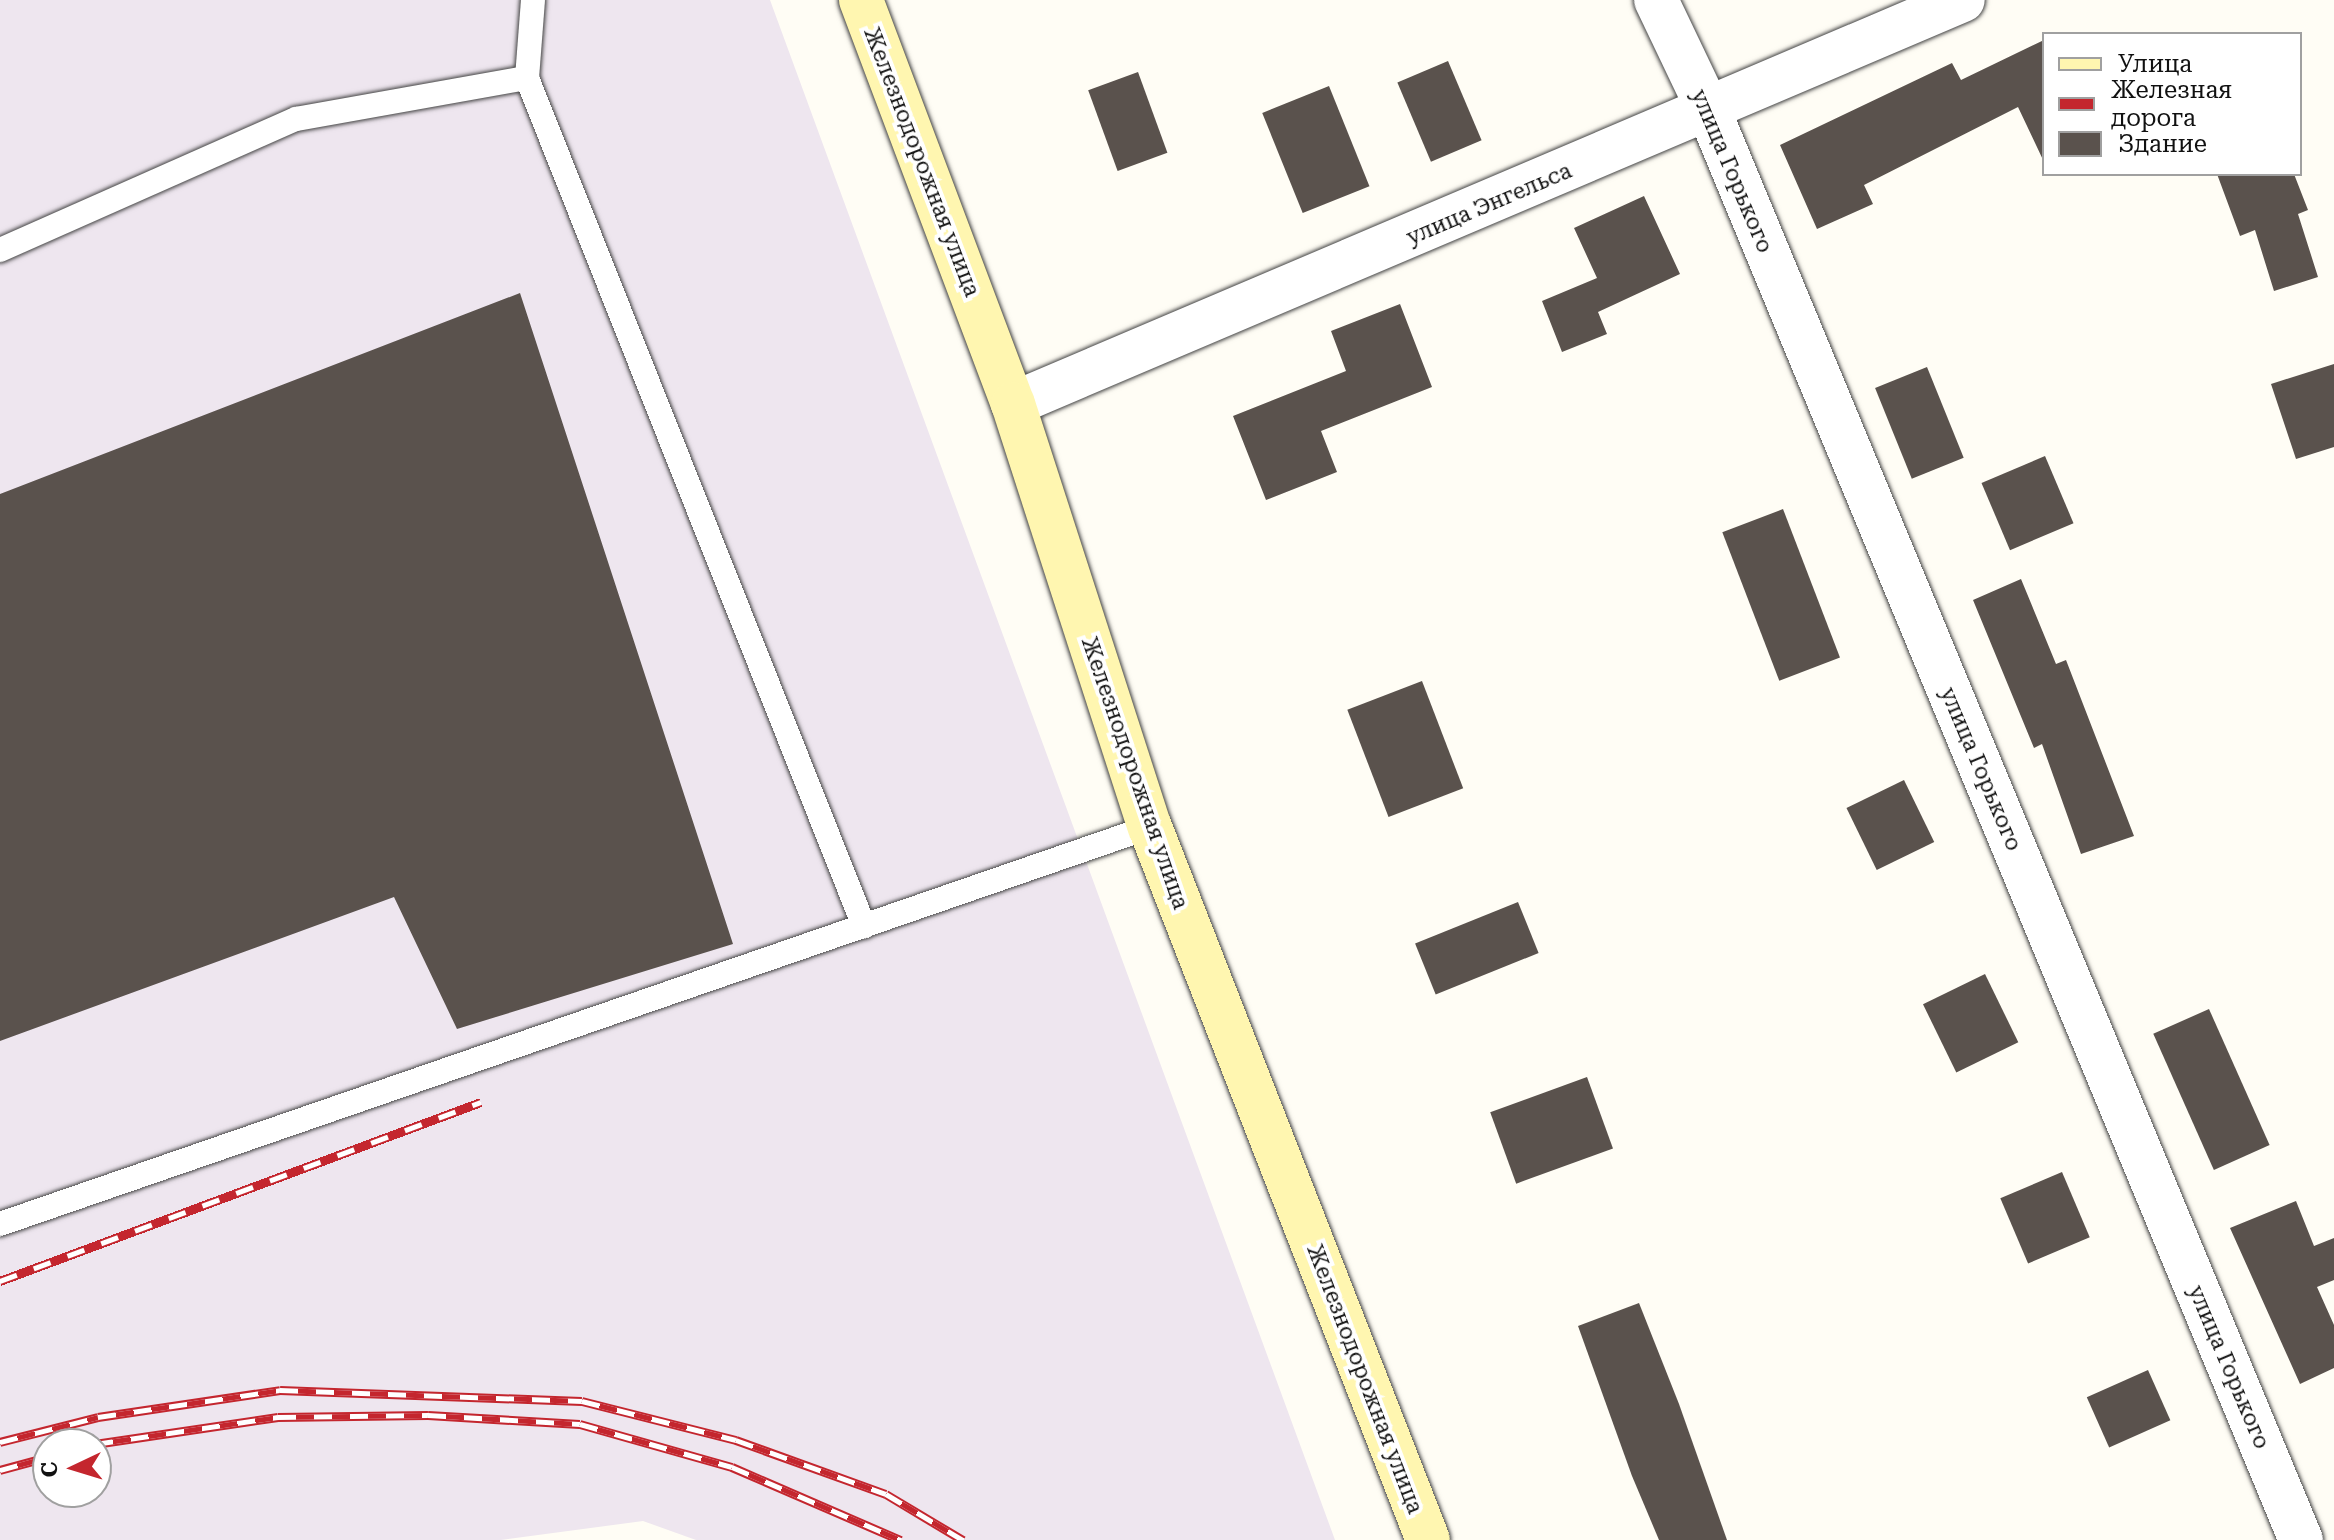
<!DOCTYPE html>
<meta charset="utf-8">
<style>
body{margin:0}
#map{position:relative;width:2334px;height:1540px;overflow:hidden;background:#fffdf5;font-family:"Roboto Serif",serif}
div>[style]{position:absolute}
.industrial>*{inset:0;background:#eee6ef}
.building>*{inset:0;background:#5a524d;transform-origin:0 0}
.roads{filter:drop-shadow(0 0 2px #444) drop-shadow(0 0 2px #444)}
.lane>*{height:24px;margin:-12px;padding:0 12px;transform-origin:12px;border-radius:12px;background:#fff}
.street>*{height:44px;margin:-22px;padding:0 22px;transform-origin:22px;border-radius:22px;background:#fff}
.secondary>*{height:44px;margin:-22px;padding:0 22px;transform-origin:22px;border-radius:22px;background:#fff6b0}
.rail>*{height:9px;margin-top:-4.5px;transform-origin:0;background:repeating-linear-gradient(90deg,#fff 0 18px,#c4262e 0 36px);box-sizing:border-box;border-block:2px solid #c4262e}
span{translate:-50% -50%;white-space:nowrap;text-align:center;line-height:1.15;-webkit-text-stroke:8px #fff;paint-order:stroke}
.street-label{font-size:22px;color:#111}
.legend{position:absolute;left:2042px;top:32px;width:260px;height:144px;box-sizing:border-box;background:#fff;border:2px solid #a0a0a0;margin:0;padding:10px 14px;list-style:none;font-size:24px;color:#111}
.legend li{display:flex;align-items:center;gap:16px;height:40px}
.legend b{width:40px;border:2px solid #a0a0a0}
.north{position:absolute;left:32px;top:1428px;width:80px;height:80px;box-sizing:border-box;background:#fff;border:2px solid #a0a0a0;border-radius:50%;rotate:266deg;font-size:22px;font-weight:700;line-height:32px;text-align:center;color:#111}
.north::after{content:'';display:block;margin:auto;width:28px;height:36px;background:#c4262e;clip-path:polygon(50% 0,100% 100%,50% 72%,0 100%)}
</style>
<div id="map">
<div class="industrial">
<div style="clip-path:polygon(evenodd,0 0,770px 0,1335px 1540px,696px 1540px,643px 1521px,501px 1540px,0 1540px,0 0,48px 1444px,96px 1444px,96px 1492px,48px 1492px,48px 1444px)"></div>
</div>
<div class="building">
<div style="clip-path:polygon(2044px 40px,2044px 162px,2018px 107px,1864px 185px,1873px 204px,1817px 229px,1780px 145px,1952px 63px,1961px 80px)"></div>
<div style="left:1448px;top:61px;width:86px;height:55px;rotate:67deg"></div>
<div style="left:1138px;top:72px;width:86px;height:53px;rotate:70deg"></div>
<div style="left:1329px;top:86px;width:108px;height:72px;rotate:68deg"></div>
<div style="clip-path:polygon(2217px 174px,2294px 174px,2308px 210px,2298px 214px,2318px 277px,2274px 291px,2255px 230px,2240px 236px)"></div>
<div style="clip-path:polygon(1644px 196px,1680px 274px,1598px 312px,1607px 334px,1562px 352px,1542px 301px,1597px 278px,1574px 228px)"></div>
<div style="clip-path:polygon(520px 293px,733px 944px,457px 1029px,394px 897px,0 1041px,0 494px)"></div>
<div style="clip-path:polygon(1400px 304px,1432px 387px,1321px 431px,1337px 472px,1266px 500px,1233px 416px,1346px 371px,1331px 331px)"></div>
<div style="clip-path:polygon(2334px 364px,2334px 447px,2296px 459px,2271px 384px)"></div>
<div style="left:1927px;top:367px;width:98px;height:56px;rotate:68deg"></div>
<div style="left:2045px;top:456px;width:73px;height:69px;rotate:67deg"></div>
<div style="left:1783px;top:509px;width:159px;height:65px;rotate:69deg"></div>
<div style="clip-path:polygon(2021px 579px,2056px 664px,2066px 660px,2134px 836px,2081px 854px,2042px 744px,2034px 748px,1973px 600px)"></div>
<div style="left:1422px;top:681px;width:115px;height:80px;rotate:69deg"></div>
<div style="left:1904px;top:780px;width:69px;height:64px;rotate:64deg"></div>
<div style="left:1518px;top:902px;width:55px;height:111px;rotate:68deg"></div>
<div style="left:1985px;top:974px;width:76px;height:69px;rotate:64deg"></div>
<div style="left:2209px;top:1009px;width:149px;height:61px;rotate:66deg"></div>
<div style="left:1587px;top:1077px;width:76px;height:103px;rotate:70deg"></div>
<div style="left:2062px;top:1172px;width:71px;height:67px;rotate:67deg"></div>
<div style="clip-path:polygon(2296px 1201px,2314px 1246px,2334px 1238px,2334px 1280px,2317px 1287px,2334px 1325px,2334px 1368px,2300px 1384px,2230px 1228px)"></div>
<div style="clip-path:polygon(1639px 1303px,1679px 1404px,1727px 1540px,1659px 1540px,1632px 1476px,1578px 1326px)"></div>
<div style="left:2148px;top:1370px;width:55px;height:67px;rotate:66deg"></div>
</div>
<div class="roads">
<div class="lane">
<div style="left:533px;top:0;width:78px;rotate:94.4deg"></div>
<div style="left:527px;top:78px;width:913px;rotate:68.33deg"></div>
<div style="left:0;top:250px;width:324px;rotate:-23.9deg"></div>
<div style="left:296px;top:119px;width:235px;rotate:-10.1deg"></div>
<div style="left:0;top:1224px;width:1217px;rotate:-19.05deg"></div>
</div>
<div class="street">
<div style="left:1656px;top:0;width:123px;rotate:64.5deg"></div>
<div style="left:1709px;top:111px;width:1547px;rotate:67.5deg"></div>
<div style="left:1013px;top:404px;width:1032px;rotate:-23.04deg"></div>
</div>
<div class="secondary">
<div style="left:861px;top:0;width:432px;rotate:69.4deg"></div>
<div style="left:1013px;top:404px;width:445px;rotate:72.1deg"></div>
<div style="left:1150px;top:827px;width:765px;rotate:68.7deg"></div>
</div>
</div>
<div class="rail">
<div style="left:0;top:1281px;width:513px;rotate:-20.41deg"></div>
<div style="left:0;top:1442px;width:101px;rotate:-14.3deg"></div>
<div style="left:98px;top:1417px;width:184px;rotate:-8.4deg"></div>
<div style="left:280px;top:1390px;width:302px;rotate:2.1deg"></div>
<div style="left:582px;top:1401px;width:159px;rotate:14.2deg"></div>
<div style="left:736px;top:1440px;width:159px;rotate:19.8deg"></div>
<div style="left:886px;top:1494px;width:90px;rotate:30.9deg"></div>
<div style="left:95px;top:1444px;width:185px;rotate:-8.4deg"></div>
<div style="left:278px;top:1417px;width:150px;rotate:-0.8deg"></div>
<div style="left:428px;top:1415px;width:152px;rotate:3.4deg"></div>
<div style="left:580px;top:1424px;width:158px;rotate:15.8deg"></div>
<div style="left:732px;top:1467px;width:184px;rotate:23.4deg"></div>
<div style="left:0;top:1470px;width:50px;rotate:-15.2deg"></div>
</div>
<div class="street-label">
<span style="left:922px;top:162px;rotate:69deg">Железнодорожная улица</span>
<span style="left:1732px;top:171px;rotate:67deg">улица Горького</span>
<span style="left:1489px;top:204px;rotate:-23deg">улица Энгельса</span>
<span style="left:1981px;top:769px;rotate:67deg">улица Горького</span>
<span style="left:1135px;top:773px;rotate:71deg">Железнодорожная улица</span>
<span style="left:2229px;top:1367px;rotate:67deg">улица Горького</span>
<span style="left:1365px;top:1379px;rotate:69deg">Железнодорожная улица</span>
</div>
<ul class="legend">
<li><b style="height:10px;background:#fff6b0"></b>Улица</li>
<li><b style="height:10px;background:#c4262e"></b>Железная дорога</li>
<li><b style="height:22px;background:#5a524d"></b>Здание</li>
</ul>
<div class="north">С</div>
</div>
